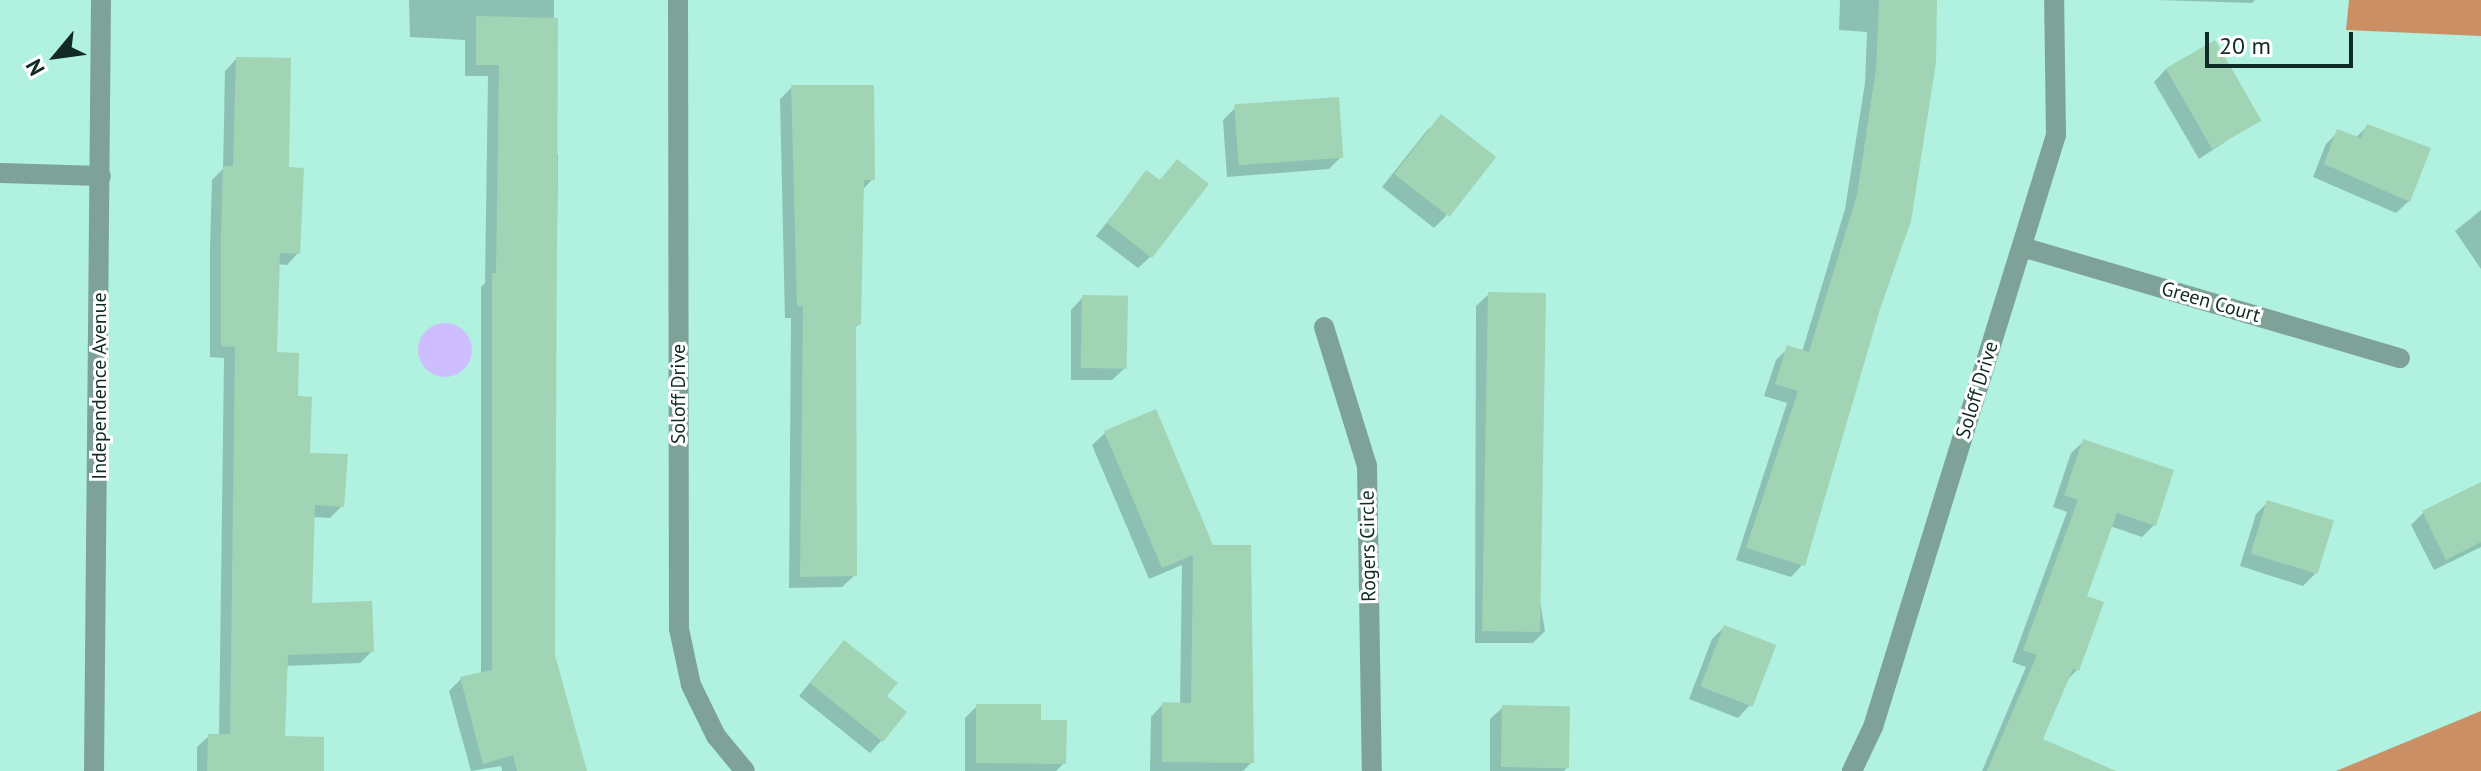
<!DOCTYPE html>
<style>
body{margin:0}
#map{position:relative;width:2481px;height:771px;overflow:hidden;background:#b0f1e0;font-family:"PT Sans",sans-serif}
div>[style]{position:absolute}
.forest>*{inset:0;background:#ca8f65}
.water>*{inset:0;background:#cfbeff}
.round{border-radius:50%}
.shadow>*{inset:0;background:#0003}
.building>*{inset:0;background:#a1d4b4;transform-origin:0 0}
.minor>*{height:20px;margin:-10px;padding:0 10px;transform-origin:10px;border-radius:10px;background:#7fa298}
.tertiary>*{height:20px;margin:-10px;padding:0 10px;transform-origin:10px;border-radius:10px;background:#7fa298}
span{translate:-50% -50%;white-space:nowrap;text-align:center;line-height:1.15;-webkit-text-stroke:6px #fff;paint-order:stroke}
.street-label{font-size:20px;color:#102b25}
.north{position:absolute;left:16px;top:16px;width:80px;height:80px;-webkit-text-stroke:6px #fff;paint-order:stroke;rotate:241deg;font-size:22px;font-weight:700;line-height:32px;text-align:center;color:#102b25}
.north::after{content:'';display:block;margin:auto;width:28px;height:36px;background:#102b25;clip-path:polygon(50% 0,100% 100%,50% 72%,0 100%)}
.scale{position:absolute;left:2205px;top:32px;width:148px;height:36px;box-sizing:border-box;border:4px solid #102b25;border-top:0;padding-left:10px;font-size:24px;line-height:28px;white-space:nowrap;color:#102b25;-webkit-text-stroke:6px #fff;paint-order:stroke}
</style>
<div id="map">
<div class="forest">
<div style="clip-path:polygon(2349px 0,2481px 0,2481px 36px,2346px 30px)"></div>
<div style="clip-path:polygon(2481px 711px,2481px 771px,2336px 771px)"></div>
</div>
<div class="water">
<div class="round" style="left:418px;top:323px;width:54px;height:54px"></div>
</div>
<div class="shadow">
<div style="clip-path:polygon(409px 0,554px 0,553px 154px,558px 154px,557px 244px,551px 250px,553px 655px,579px 771px,502px 771px,501px 766px,471px 771px,449px 691px,461px 679px,481px 674px,481px 287px,485px 283px,488px 76px,465px 76px,465px 40px,410px 37px)"></div>
<div style="clip-path:polygon(1840px 0,1935px 0,1878px 308px,1803px 564px,1791px 577px,1736px 560px,1787px 403px,1764px 396px,1776px 360px,1788px 348px,1802px 352px,1845px 209px,1865px 83px,1867px 32px,1839px 30px)"></div>
<div style="clip-path:polygon(2158px 0,2255px 0,2252px 3px)"></div>
<div style="clip-path:polygon(236px 59px,286px 169px,298px 253px,287px 265px,277px 264px,275px 354px,296px 398px,308px 455px,342px 506px,330px 518px,313px 517px,310px 605px,372px 651px,360px 663px,285px 666px,283px 738px,301px 771px,197px 771px,197px 747px,209px 736px,219px 736px,224px 358px,210px 357px,210px 247px,212px 180px,223px 169px,225px 71px)"></div>
<div style="clip-path:polygon(2166px 69px,2258px 120px,2199px 159px,2154px 82px)"></div>
<div style="clip-path:polygon(792px 87px,873px 179px,862px 190px,859px 324px,854px 329px,855px 575px,842px 587px,789px 588px,791px 318px,785px 318px,780px 99px)"></div>
<div style="clip-path:polygon(1235px 108px,1341px 157px,1329px 169px,1227px 177px,1223px 120px)"></div>
<div style="clip-path:polygon(2368px 126px,2409px 201px,2396px 213px,2313px 177px,2326px 144px,2338px 132px,2355px 138px)"></div>
<div style="clip-path:polygon(1429px 128px,1446px 216px,1434px 228px,1382px 187px)"></div>
<div style="clip-path:polygon(1177px 161px,1151px 256px,1138px 268px,1096px 236px,1147px 172px,1158px 182px)"></div>
<div style="clip-path:polygon(2481px 210px,2481px 269px,2455px 231px)"></div>
<div style="clip-path:polygon(1489px 294px,1545px 631px,1533px 643px,1475px 643px,1476px 306px)"></div>
<div style="clip-path:polygon(1083px 297px,1125px 368px,1112px 380px,1071px 380px,1071px 310px)"></div>
<div style="clip-path:polygon(1155px 412px,1212px 547px,1252px 762px,1243px 771px,1150px 771px,1151px 717px,1163px 704px,1180px 705px,1182px 565px,1149px 579px,1092px 445px,1105px 433px)"></div>
<div style="clip-path:polygon(2084px 441px,2154px 525px,2142px 537px,2110px 526px,2084px 597px,2077px 670px,2066px 681px,2040px 740px,2072px 771px,1982px 771px,2026px 667px,2012px 662px,2067px 512px,2053px 507px,2071px 453px)"></div>
<div style="clip-path:polygon(2481px 484px,2481px 547px,2434px 570px,2411px 525px,2423px 513px)"></div>
<div style="clip-path:polygon(2268px 502px,2315px 574px,2303px 586px,2240px 566px,2256px 514px)"></div>
<div style="clip-path:polygon(1724px 627px,1750px 705px,1738px 718px,1689px 699px,1712px 639px)"></div>
<div style="clip-path:polygon(832px 655px,884px 696px,882px 740px,870px 753px,799px 696px)"></div>
<div style="clip-path:polygon(977px 706px,1039px 722px,1064px 763px,1056px 771px,965px 771px,965px 718px)"></div>
<div style="clip-path:polygon(1503px 707px,1568px 766px,1564px 771px,1490px 771px,1490px 719px)"></div>
</div>
<div class="building">
<div style="clip-path:polygon(1879px 0,1937px 0,1936px 63px,1911px 221px,1880px 309px,1805px 566px,1746px 548px,1798px 391px,1775px 384px,1787px 345px,1809px 352px,1857px 195px,1876px 69px)"></div>
<div style="clip-path:polygon(476px 16px,558px 18px,555px 655px,587px 771px,517px 771px,513px 755px,483px 764px,460px 677px,492px 670px,492px 273px,496px 273px,499px 65px,476px 65px)"></div>
<div style="left:2215px;top:40px;width:93px;height:57px;rotate:60deg"></div>
<div style="clip-path:polygon(236px 57px,291px 58px,289px 167px,304px 168px,300px 254px,280px 253px,277px 352px,299px 353px,298px 396px,312px 397px,310px 453px,348px 454px,344px 507px,315px 505px,312px 603px,372px 601px,374px 652px,288px 655px,285px 736px,324px 737px,324px 771px,207px 771px,208px 734px,230px 734px,235px 347px,221px 346px,221px 234px,223px 166px,233px 166px)"></div>
<div style="clip-path:polygon(791px 85px,874px 85px,875px 180px,864px 180px,861px 325px,856px 325px,857px 576px,800px 577px,803px 306px,797px 306px)"></div>
<div style="left:1339px;top:97px;width:61px;height:105px;rotate:86deg"></div>
<div style="left:1441px;top:114px;width:70px;height:76px;rotate:38deg"></div>
<div style="clip-path:polygon(2367px 124px,2431px 148px,2410px 202px,2324px 164px,2337px 129px,2361px 138px)"></div>
<div style="clip-path:polygon(1177px 159px,1209px 184px,1152px 258px,1107px 223px,1146px 170px,1160px 180px)"></div>
<div style="left:1488px;top:292px;width:58px;height:339px;rotate:1deg"></div>
<div style="left:1082px;top:295px;width:46px;height:73px;rotate:1deg"></div>
<div style="clip-path:polygon(1156px 409px,1213px 545px,1251px 545px,1254px 763px,1162px 762px,1162px 702px,1191px 703px,1193px 555px,1162px 568px,1104px 431px)"></div>
<div style="clip-path:polygon(2083px 439px,2174px 470px,2156px 526px,2117px 513px,2087px 596px,2104px 602px,2079px 671px,2073px 669px,2043px 739px,2116px 771px,1987px 771px,2037px 655px,2023px 650px,2078px 500px,2064px 495px)"></div>
<div style="clip-path:polygon(2481px 482px,2481px 542px,2446px 560px,2422px 511px)"></div>
<div style="left:2267px;top:500px;width:70px;height:56px;rotate:17deg"></div>
<div style="left:1724px;top:625px;width:56px;height:66px;rotate:21deg"></div>
<div style="clip-path:polygon(844px 640px,898px 683px,887px 696px,907px 712px,883px 742px,810px 683px)"></div>
<div style="clip-path:polygon(976px 704px,1041px 704px,1041px 720px,1067px 720px,1066px 764px,976px 763px)"></div>
<div style="left:1502px;top:705px;width:68px;height:62px;rotate:1deg"></div>
</div>
<div class="minor">
<div style="left:678px;top:0;width:629px;rotate:89.91deg"></div>
<div style="left:679px;top:629px;width:57px;rotate:77.9deg"></div>
<div style="left:691px;top:685px;width:57px;rotate:63.9deg"></div>
<div style="left:716px;top:736px;width:45px;rotate:50.4deg"></div>
<div style="left:0;top:173px;width:101px;rotate:1.7deg"></div>
<div style="left:2022px;top:247px;width:394px;rotate:16.4deg"></div>
<div style="left:1324px;top:327px;width:145px;rotate:72.8deg"></div>
<div style="left:1367px;top:466px;width:305px;rotate:89.1deg"></div>
<div style="left:1852px;top:771px;width:49px;rotate:-64.5deg"></div>
<div style="left:1873px;top:727px;width:620px;rotate:-72.82deg"></div>
<div style="left:2056px;top:135px;width:135px;rotate:-90.8deg"></div>
</div>
<div class="tertiary">
<div style="left:94px;top:771px;width:771px;rotate:-89.48deg"></div>
</div>
<div class="street-label">
<span style="left:2211px;top:302px;rotate:16deg">Green Court</span>
<span style="left:99px;top:386px;rotate:-90deg">Independence Avenue</span>
<span style="left:1977px;top:390px;rotate:-73deg">Soloff Drive</span>
<span style="left:678px;top:394px;rotate:-90deg">Soloff Drive</span>
<span style="left:1368px;top:546px;rotate:-91deg">Rogers Circle</span>
</div>
<div class="north">N</div>
<div class="scale">20 m</div>
</div>
